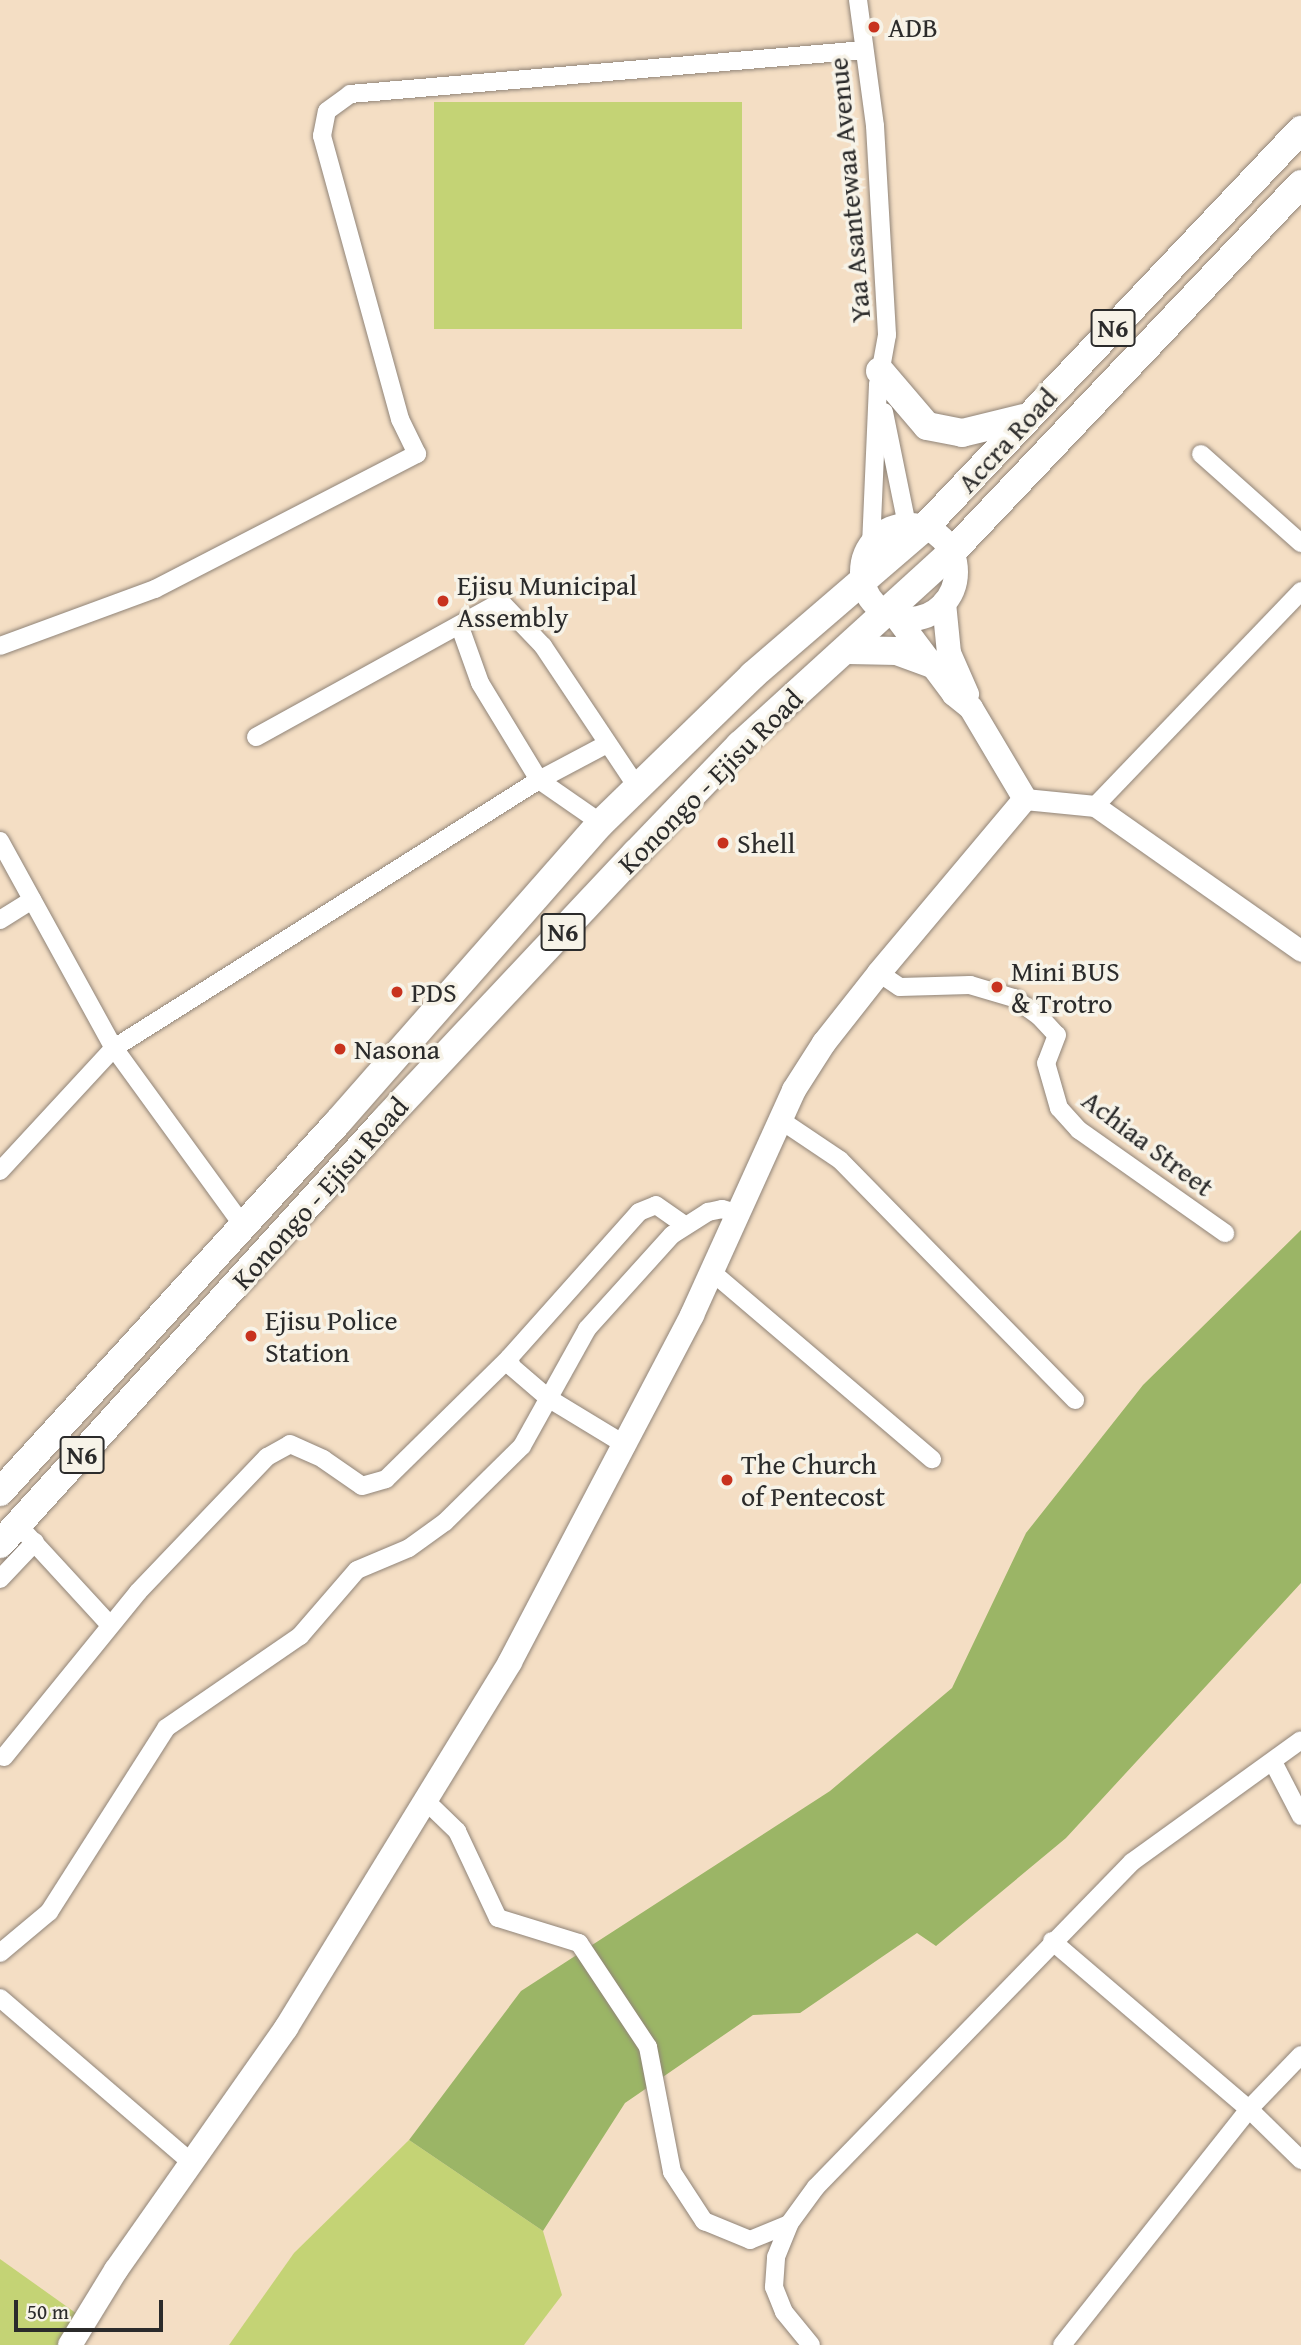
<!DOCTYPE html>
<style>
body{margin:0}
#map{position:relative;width:1301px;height:2345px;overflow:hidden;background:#f4dec4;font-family:"Gentium Book Plus",serif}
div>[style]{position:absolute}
.green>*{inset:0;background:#c4d375;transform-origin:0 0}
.forest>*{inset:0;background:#9bb566}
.roads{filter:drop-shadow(0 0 2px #908478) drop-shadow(0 0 2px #908478)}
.minor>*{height:18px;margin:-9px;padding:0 9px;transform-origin:9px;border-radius:9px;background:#fff}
.tertiary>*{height:21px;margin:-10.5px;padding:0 10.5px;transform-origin:10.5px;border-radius:10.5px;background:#fff}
.secondary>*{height:24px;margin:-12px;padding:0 12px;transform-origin:12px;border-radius:12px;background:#fff}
.secondary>.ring{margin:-12px;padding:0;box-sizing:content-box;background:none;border:24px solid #fff;border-radius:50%}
.trunk>*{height:28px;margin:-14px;padding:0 14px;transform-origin:14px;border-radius:14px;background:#fff}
.dots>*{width:19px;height:19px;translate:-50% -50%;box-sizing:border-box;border:4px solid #f7f3e8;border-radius:50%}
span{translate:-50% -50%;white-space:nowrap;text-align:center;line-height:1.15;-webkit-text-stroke:7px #f7f3e8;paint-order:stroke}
.shield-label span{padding:2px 5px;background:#f7f3e8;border:2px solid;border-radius:5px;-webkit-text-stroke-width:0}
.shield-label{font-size:26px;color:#2b2b2b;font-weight:700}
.poi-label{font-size:28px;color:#2b2b2b}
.left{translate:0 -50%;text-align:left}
.street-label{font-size:28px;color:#2b2b2b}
.scale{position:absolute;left:14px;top:2300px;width:149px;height:32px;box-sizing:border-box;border:4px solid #2b2b2b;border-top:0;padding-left:9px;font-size:21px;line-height:24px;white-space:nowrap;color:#2b2b2b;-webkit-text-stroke:5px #f7f3e8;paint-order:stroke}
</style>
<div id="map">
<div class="green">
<div style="left:742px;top:102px;width:227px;height:308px;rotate:90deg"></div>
<div style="clip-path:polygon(409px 2140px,543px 2231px,562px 2295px,524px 2345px,229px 2345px,294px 2253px)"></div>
<div style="clip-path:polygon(0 2259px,80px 2316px,63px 2345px,0 2345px)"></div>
</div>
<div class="forest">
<div style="clip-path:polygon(1301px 1230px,1301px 1583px,1066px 1838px,936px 1946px,917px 1933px,800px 2013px,753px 2015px,625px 2103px,543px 2231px,409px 2140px,521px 1991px,830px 1791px,952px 1688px,1026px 1533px,1143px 1385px)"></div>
</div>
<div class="roads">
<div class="minor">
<div style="left:858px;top:0;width:127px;rotate:82.3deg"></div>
<div style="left:875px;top:126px;width:209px;rotate:86.7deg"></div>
<div style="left:887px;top:335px;width:51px;rotate:100.2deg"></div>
<div style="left:878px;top:385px;width:159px;rotate:92.5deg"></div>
<div style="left:884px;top:412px;width:115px;rotate:78.5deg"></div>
<div style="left:1201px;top:454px;width:134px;rotate:41.7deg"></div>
<div style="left:460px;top:627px;width:59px;rotate:70.3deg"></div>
<div style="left:480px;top:683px;width:114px;rotate:58.7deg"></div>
<div style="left:539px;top:780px;width:75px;rotate:34.7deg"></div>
<div style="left:0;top:646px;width:165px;rotate:-20.2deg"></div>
<div style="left:155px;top:589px;width:295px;rotate:-27.3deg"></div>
<div style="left:417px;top:454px;width:39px;rotate:-116deg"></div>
<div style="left:400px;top:419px;width:294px;rotate:-105.4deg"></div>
<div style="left:322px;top:136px;width:25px;rotate:-79deg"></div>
<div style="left:327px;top:111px;width:29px;rotate:-36deg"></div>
<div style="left:350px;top:94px;width:516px;rotate:-4.89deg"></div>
<div style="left:256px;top:737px;width:280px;rotate:-28.9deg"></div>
<div style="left:501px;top:602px;width:61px;rotate:46.3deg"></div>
<div style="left:543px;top:646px;width:169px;rotate:56.3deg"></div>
<div style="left:1095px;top:806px;width:298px;rotate:-46.2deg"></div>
<div style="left:0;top:841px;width:236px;rotate:61.2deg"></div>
<div style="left:114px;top:1048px;width:218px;rotate:54deg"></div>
<div style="left:0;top:920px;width:38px;rotate:-32deg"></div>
<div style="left:879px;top:973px;width:25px;rotate:34deg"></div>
<div style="left:900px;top:987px;width:70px;rotate:-1.6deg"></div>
<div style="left:970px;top:985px;width:46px;rotate:16.5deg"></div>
<div style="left:1014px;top:998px;width:31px;rotate:36deg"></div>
<div style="left:1039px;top:1016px;width:26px;rotate:47deg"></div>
<div style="left:1057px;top:1035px;width:30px;rotate:111deg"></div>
<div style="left:1046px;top:1063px;width:47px;rotate:73.9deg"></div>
<div style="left:1059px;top:1108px;width:30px;rotate:48deg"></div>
<div style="left:1079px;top:1130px;width:179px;rotate:35.2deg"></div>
<div style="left:779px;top:1119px;width:73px;rotate:33.9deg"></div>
<div style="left:840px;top:1160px;width:336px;rotate:45.6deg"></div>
<div style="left:0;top:1171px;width:168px;rotate:-47.2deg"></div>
<div style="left:114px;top:1048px;width:502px;rotate:-32.24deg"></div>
<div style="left:539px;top:780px;width:77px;rotate:-27.9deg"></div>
<div style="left:712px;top:1272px;width:289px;rotate:40.4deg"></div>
<div style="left:509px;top:1358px;width:9px;rotate:72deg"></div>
<div style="left:512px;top:1367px;width:48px;rotate:40.7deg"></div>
<div style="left:548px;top:1398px;width:92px;rotate:31.3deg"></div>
<div style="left:18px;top:1525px;width:136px;rotate:47.4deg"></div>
<div style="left:0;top:1579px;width:51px;rotate:-46.6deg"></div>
<div style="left:4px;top:1757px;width:213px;rotate:-50.9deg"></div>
<div style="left:138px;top:1592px;width:187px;rotate:-46.3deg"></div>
<div style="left:267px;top:1457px;width:26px;rotate:-29deg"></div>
<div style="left:290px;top:1444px;width:36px;rotate:24deg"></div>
<div style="left:323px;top:1459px;width:47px;rotate:34.7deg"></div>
<div style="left:362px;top:1486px;width:25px;rotate:-16deg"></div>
<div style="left:386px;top:1479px;width:173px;rotate:-44.5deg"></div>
<div style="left:509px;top:1358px;width:195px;rotate:-48.3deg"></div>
<div style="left:639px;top:1212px;width:18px;rotate:-22deg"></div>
<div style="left:656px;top:1205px;width:35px;rotate:35deg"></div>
<div style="left:1273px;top:1762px;width:61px;rotate:62.6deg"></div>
<div style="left:427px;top:1802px;width:42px;rotate:44deg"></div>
<div style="left:457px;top:1831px;width:96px;rotate:64.8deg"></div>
<div style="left:498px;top:1918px;width:85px;rotate:17.2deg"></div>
<div style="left:579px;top:1943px;width:125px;rotate:56.4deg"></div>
<div style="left:648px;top:2047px;width:127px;rotate:79.1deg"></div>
<div style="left:672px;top:2172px;width:59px;rotate:56.9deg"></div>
<div style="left:704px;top:2221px;width:50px;rotate:22.4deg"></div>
<div style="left:750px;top:2240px;width:42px;rotate:-22.3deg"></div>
<div style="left:1052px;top:1941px;width:259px;rotate:40.5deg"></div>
<div style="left:1249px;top:2109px;width:73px;rotate:44.4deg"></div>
<div style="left:0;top:1953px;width:64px;rotate:-39.9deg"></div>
<div style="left:49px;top:1912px;width:218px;rotate:-57.5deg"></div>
<div style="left:166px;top:1728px;width:163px;rotate:-34.5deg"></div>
<div style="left:300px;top:1636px;width:87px;rotate:-49.2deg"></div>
<div style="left:357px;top:1570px;width:56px;rotate:-22.9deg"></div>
<div style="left:409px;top:1548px;width:44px;rotate:-35.8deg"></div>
<div style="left:445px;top:1522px;width:108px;rotate:-44.6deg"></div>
<div style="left:522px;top:1446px;width:134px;rotate:-60.9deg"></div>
<div style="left:587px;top:1329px;width:127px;rotate:-47.9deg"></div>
<div style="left:672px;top:1235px;width:43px;rotate:-32.6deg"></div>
<div style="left:708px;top:1212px;width:14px;rotate:-12deg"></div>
<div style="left:722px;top:1209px;width:19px;rotate:16deg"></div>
<div style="left:0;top:1998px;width:252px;rotate:40.7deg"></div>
<div style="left:811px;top:2345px;width:43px;rotate:-129.3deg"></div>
<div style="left:784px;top:2312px;width:27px;rotate:-112deg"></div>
<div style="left:774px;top:2287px;width:30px;rotate:-86deg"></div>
<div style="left:776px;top:2257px;width:35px;rotate:-68deg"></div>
<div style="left:789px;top:2224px;width:46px;rotate:-53.9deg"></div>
<div style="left:816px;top:2187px;width:453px;rotate:-45.8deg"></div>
<div style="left:1132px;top:1862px;width:208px;rotate:-35.8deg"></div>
<div style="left:1062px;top:2345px;width:301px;rotate:-51.6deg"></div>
<div style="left:1249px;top:2109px;width:75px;rotate:-46.1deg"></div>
</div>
<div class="tertiary">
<div style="left:1025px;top:799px;width:70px;rotate:5.7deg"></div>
<div style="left:1095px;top:806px;width:252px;rotate:35.1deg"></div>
</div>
<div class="secondary">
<div class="ring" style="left:862px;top:525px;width:70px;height:70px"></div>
<div style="left:944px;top:603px;width:50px;rotate:84.3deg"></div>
<div style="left:949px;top:653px;width:45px;rotate:66.3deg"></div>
<div style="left:70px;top:2345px;width:88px;rotate:-58.5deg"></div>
<div style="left:116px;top:2270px;width:296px;rotate:-54.9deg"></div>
<div style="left:286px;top:2028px;width:429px;rotate:-58.5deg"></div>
<div style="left:510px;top:1662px;width:392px;rotate:-62.3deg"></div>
<div style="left:692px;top:1315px;width:247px;rotate:-65.6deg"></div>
<div style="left:794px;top:1090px;width:56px;rotate:-57.4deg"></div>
<div style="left:824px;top:1043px;width:89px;rotate:-51.8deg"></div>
<div style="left:879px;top:973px;width:227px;rotate:-50deg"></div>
<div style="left:1025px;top:799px;width:106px;rotate:-120.7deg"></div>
<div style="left:971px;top:708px;width:22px;rotate:-141deg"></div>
<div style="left:954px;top:694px;width:95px;rotate:-126.9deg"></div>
</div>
<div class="trunk">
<div style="left:880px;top:371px;width:72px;rotate:49.5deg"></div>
<div style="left:927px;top:426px;width:36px;rotate:11deg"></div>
<div style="left:962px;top:433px;width:64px;rotate:-13.6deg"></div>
<div style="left:848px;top:650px;width:49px;rotate:1.2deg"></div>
<div style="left:897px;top:651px;width:40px;rotate:20.2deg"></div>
<div style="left:0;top:1492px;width:501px;rotate:-47.59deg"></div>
<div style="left:338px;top:1122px;width:398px;rotate:-48.7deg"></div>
<div style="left:601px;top:823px;width:212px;rotate:-44.2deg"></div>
<div style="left:753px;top:675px;width:227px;rotate:-40.7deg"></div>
<div style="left:925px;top:527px;width:547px;rotate:-46.56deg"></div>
<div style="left:0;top:1544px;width:574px;rotate:-47.75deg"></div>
<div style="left:386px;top:1119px;width:365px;rotate:-46.8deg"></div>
<div style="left:636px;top:853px;width:150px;rotate:-46.1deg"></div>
<div style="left:740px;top:745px;width:287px;rotate:-42.3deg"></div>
<div style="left:952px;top:552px;width:507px;rotate:-46.52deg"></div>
</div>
</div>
<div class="dots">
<div style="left:874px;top:27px;background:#c8321e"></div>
<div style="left:443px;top:601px;background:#c8321e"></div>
<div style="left:723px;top:843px;background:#c8321e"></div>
<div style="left:997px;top:987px;background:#c8321e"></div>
<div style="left:397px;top:992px;background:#c8321e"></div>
<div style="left:340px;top:1049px;background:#c8321e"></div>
<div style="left:251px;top:1336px;background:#c8321e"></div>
<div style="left:727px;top:1480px;background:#c8321e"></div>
</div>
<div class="shield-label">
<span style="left:1113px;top:328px">N6</span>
<span style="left:563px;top:932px">N6</span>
<span style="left:82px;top:1455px">N6</span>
</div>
<div class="poi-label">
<span class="left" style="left:888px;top:27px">ADB</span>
<span class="left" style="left:457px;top:601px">Ejisu Municipal<br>Assembly</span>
<span class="left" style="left:737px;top:843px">Shell</span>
<span class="left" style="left:1011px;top:987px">Mini BUS<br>&amp; Trotro</span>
<span class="left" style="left:411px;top:992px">PDS</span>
<span class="left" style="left:354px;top:1049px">Nasona</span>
<span class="left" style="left:265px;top:1336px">Ejisu Police<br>Station</span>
<span class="left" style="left:741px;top:1480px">The Church<br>of Pentecost</span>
</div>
<div class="street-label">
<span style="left:849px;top:190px;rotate:-95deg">Yaa Asantewaa Avenue</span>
<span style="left:1007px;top:440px;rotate:-47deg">Accra Road</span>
<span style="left:710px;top:781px;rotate:-45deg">Konongo - Ejisu Road</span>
<span style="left:1148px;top:1143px;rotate:37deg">Achiaa Street</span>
<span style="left:320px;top:1193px;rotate:-48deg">Konongo - Ejisu Road</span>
</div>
<div class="scale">50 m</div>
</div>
